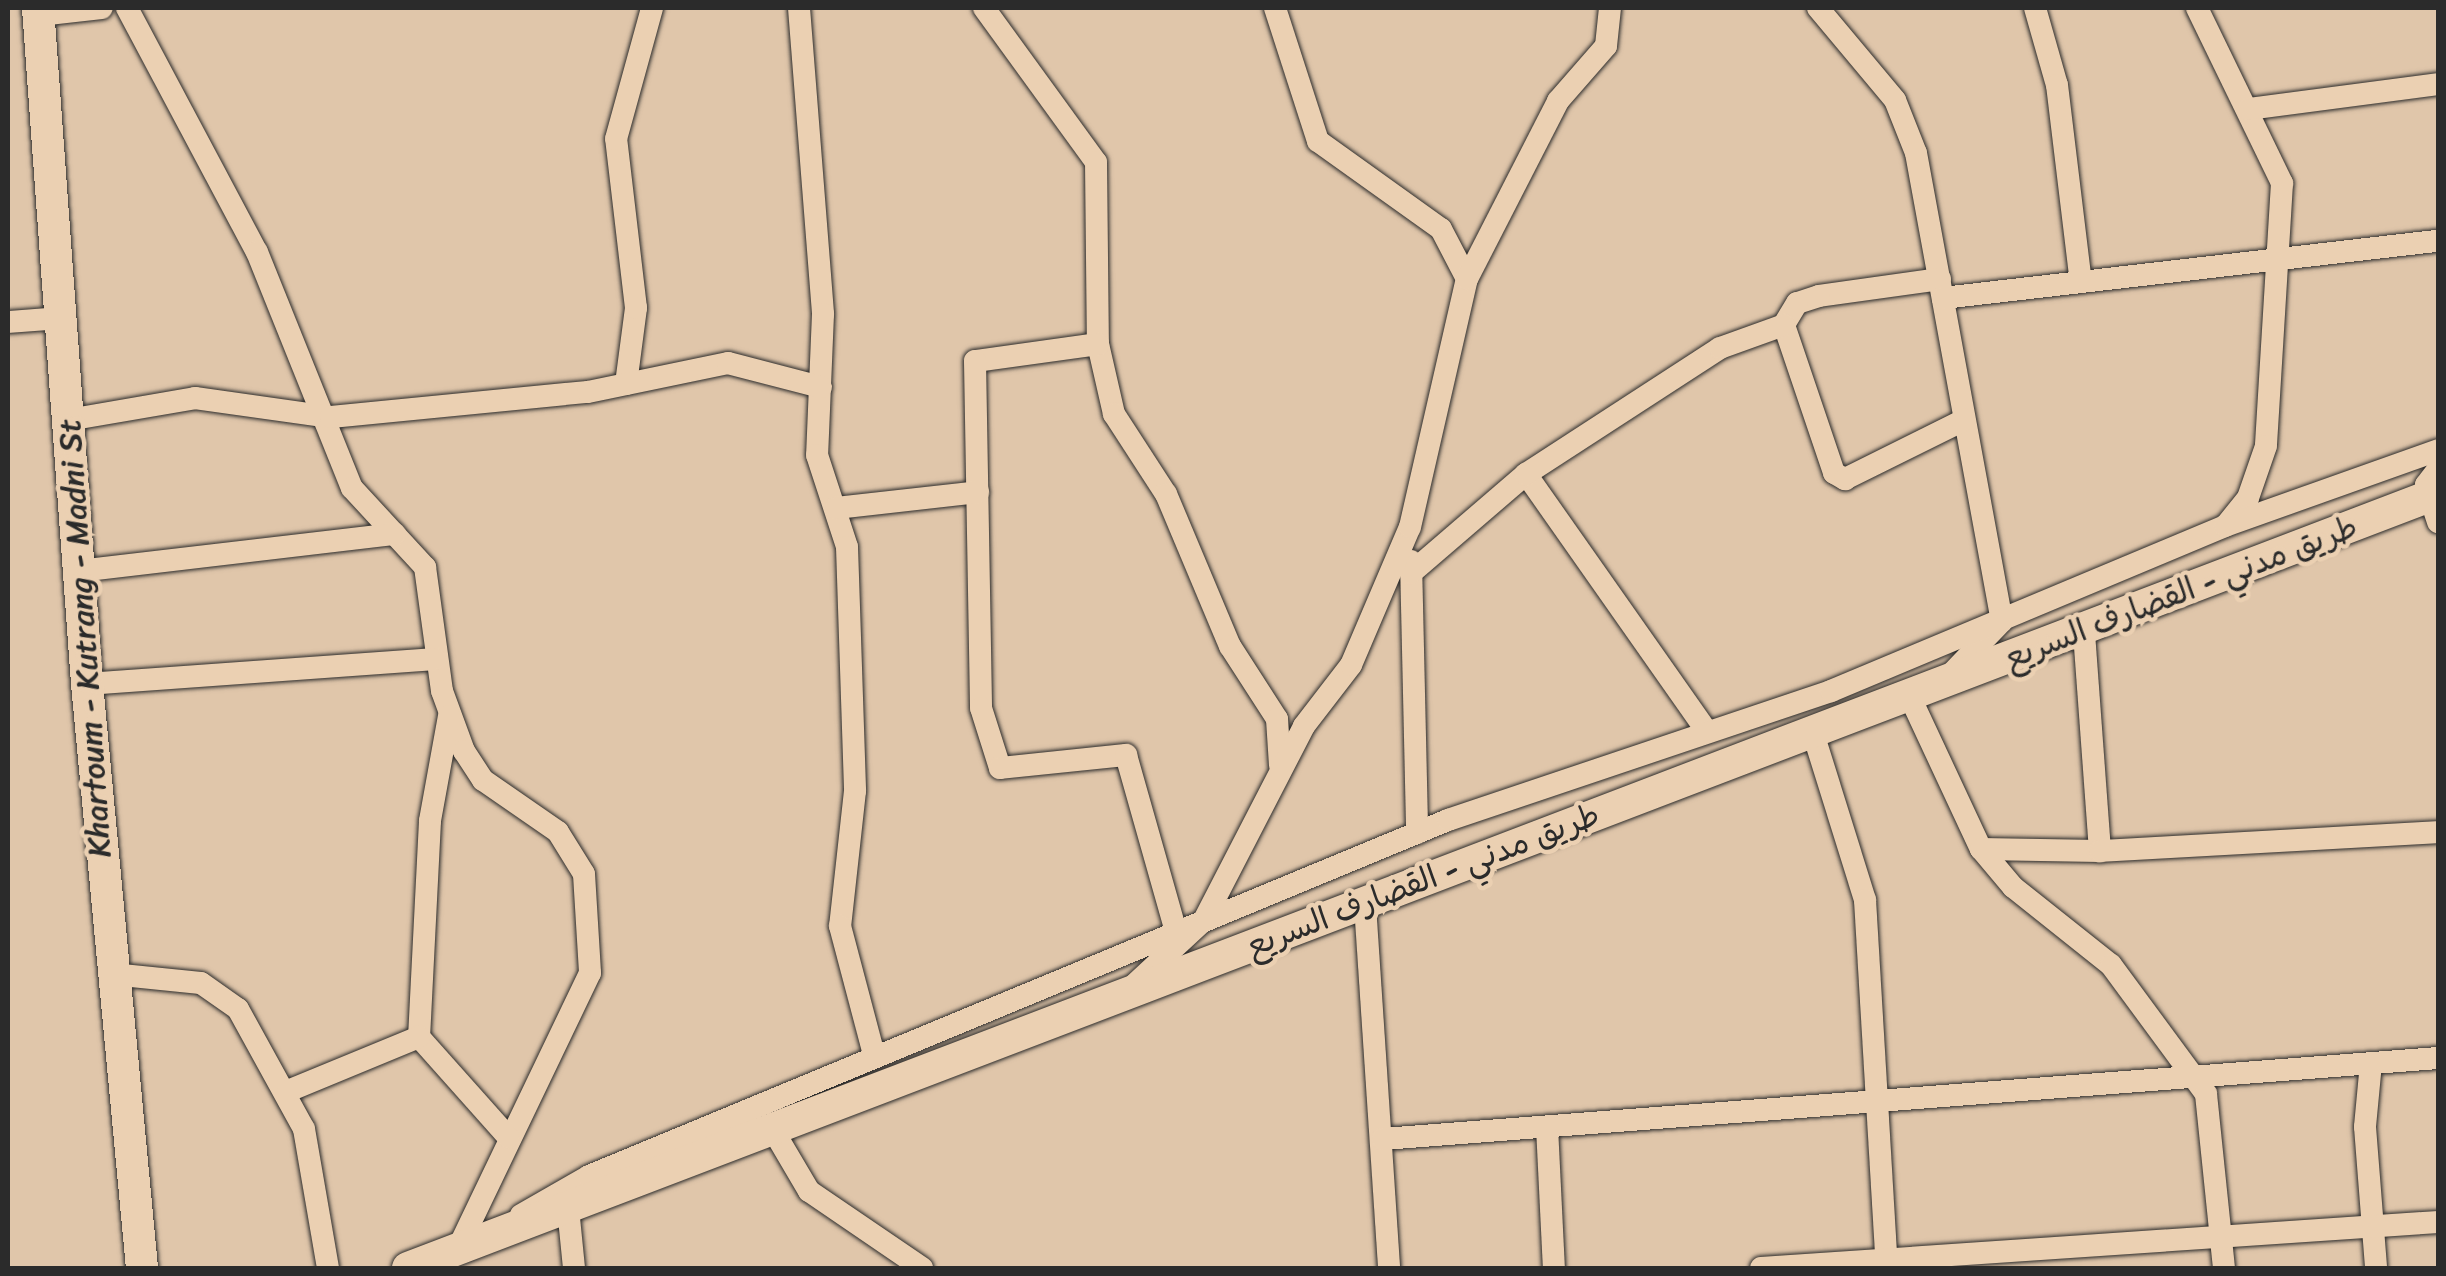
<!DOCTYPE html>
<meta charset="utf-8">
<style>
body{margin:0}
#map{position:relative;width:2446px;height:1276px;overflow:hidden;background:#e0c6aa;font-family:Sriracha,"Playpen Sans Arabic",sans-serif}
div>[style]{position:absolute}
.roads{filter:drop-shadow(0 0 2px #2b2b2b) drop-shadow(0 0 2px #2b2b2b)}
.minor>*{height:22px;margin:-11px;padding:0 11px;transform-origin:11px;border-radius:11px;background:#ebd0b2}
.highway>*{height:32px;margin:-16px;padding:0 16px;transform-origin:16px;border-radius:16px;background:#ebd0b2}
span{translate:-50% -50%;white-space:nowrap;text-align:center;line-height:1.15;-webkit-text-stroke:9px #ebd0b2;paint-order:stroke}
.street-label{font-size:32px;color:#2b2b2b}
.frame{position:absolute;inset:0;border:10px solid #2b2b2b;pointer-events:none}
</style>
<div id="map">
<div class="roads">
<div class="minor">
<div style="left:127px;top:8px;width:276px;rotate:62deg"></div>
<div style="left:257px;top:252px;width:254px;rotate:68.1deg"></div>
<div style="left:352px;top:488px;width:108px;rotate:47.3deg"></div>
<div style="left:425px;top:567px;width:125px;rotate:82.2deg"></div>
<div style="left:442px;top:691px;width:64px;rotate:69.9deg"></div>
<div style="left:464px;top:751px;width:35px;rotate:57deg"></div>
<div style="left:483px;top:780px;width:91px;rotate:34.7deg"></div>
<div style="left:558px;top:832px;width:49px;rotate:58.2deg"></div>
<div style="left:584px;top:874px;width:99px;rotate:86.5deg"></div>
<div style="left:590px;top:973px;width:307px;rotate:115.6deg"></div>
<div style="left:799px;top:8px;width:307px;rotate:85.5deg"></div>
<div style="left:823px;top:314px;width:141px;rotate:92.4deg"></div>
<div style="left:817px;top:455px;width:97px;rotate:71.9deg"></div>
<div style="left:847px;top:547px;width:244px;rotate:88.1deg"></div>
<div style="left:855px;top:791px;width:136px;rotate:96.3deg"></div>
<div style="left:840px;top:926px;width:133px;rotate:75.2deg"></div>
<div style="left:984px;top:8px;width:190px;rotate:54deg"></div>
<div style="left:1096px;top:162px;width:182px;rotate:89.4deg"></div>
<div style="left:1098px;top:344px;width:72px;rotate:77.1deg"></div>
<div style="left:1114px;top:414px;width:95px;rotate:57deg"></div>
<div style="left:1166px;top:494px;width:165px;rotate:67.2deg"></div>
<div style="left:1230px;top:646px;width:87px;rotate:57.2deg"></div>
<div style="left:1277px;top:719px;width:46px;rotate:86.3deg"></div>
<div style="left:1275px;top:8px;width:140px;rotate:72.1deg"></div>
<div style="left:1318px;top:141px;width:151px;rotate:35.6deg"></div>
<div style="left:1441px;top:229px;width:56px;rotate:62.5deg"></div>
<div style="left:1818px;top:8px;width:120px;rotate:50.1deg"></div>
<div style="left:1895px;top:100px;width:57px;rotate:68.4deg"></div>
<div style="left:1916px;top:153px;width:476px;rotate:79.6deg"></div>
<div style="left:2002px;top:621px;width:74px;rotate:133.9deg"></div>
<div style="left:2035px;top:8px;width:80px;rotate:74.1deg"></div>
<div style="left:2057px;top:85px;width:192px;rotate:83.1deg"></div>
<div style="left:2197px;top:8px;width:195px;rotate:64.1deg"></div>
<div style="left:2282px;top:183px;width:263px;rotate:93.5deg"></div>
<div style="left:2266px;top:446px;width:55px;rotate:109.1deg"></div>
<div style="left:2248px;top:498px;width:32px;rotate:129deg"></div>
<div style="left:39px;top:15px;width:63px;rotate:-6.3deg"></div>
<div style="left:2249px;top:109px;width:191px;rotate:-7.5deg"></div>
<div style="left:1940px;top:279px;width:122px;rotate:172deg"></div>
<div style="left:1819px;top:296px;width:23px;rotate:162deg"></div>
<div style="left:1797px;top:303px;width:26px;rotate:121deg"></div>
<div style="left:1784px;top:325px;width:156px;rotate:71.3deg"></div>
<div style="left:1834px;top:473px;width:13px;rotate:29deg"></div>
<div style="left:1845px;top:479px;width:133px;rotate:-26.4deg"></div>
<div style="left:1943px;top:298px;width:498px;rotate:-6.6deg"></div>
<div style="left:8px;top:322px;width:52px;rotate:-4.4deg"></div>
<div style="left:1098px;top:344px;width:124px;rotate:172.1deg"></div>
<div style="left:975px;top:361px;width:347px;rotate:89deg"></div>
<div style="left:981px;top:708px;width:63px;rotate:72.4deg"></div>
<div style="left:1000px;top:768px;width:127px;rotate:-5.9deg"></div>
<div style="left:1126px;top:755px;width:184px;rotate:74.2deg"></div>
<div style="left:626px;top:384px;width:77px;rotate:-82.5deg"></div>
<div style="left:636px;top:308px;width:170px;rotate:-96.7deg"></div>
<div style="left:616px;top:139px;width:136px;rotate:-74.6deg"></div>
<div style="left:68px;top:420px;width:129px;rotate:-9.8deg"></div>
<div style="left:195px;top:398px;width:137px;rotate:8deg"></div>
<div style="left:331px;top:417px;width:258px;rotate:-5.6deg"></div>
<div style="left:588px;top:392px;width:143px;rotate:-11.7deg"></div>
<div style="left:728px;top:363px;width:96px;rotate:14.5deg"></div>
<div style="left:2438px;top:469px;width:20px;rotate:127deg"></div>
<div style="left:2426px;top:485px;width:39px;rotate:72deg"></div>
<div style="left:1526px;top:474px;width:312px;rotate:54.9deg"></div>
<div style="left:836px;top:508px;width:143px;rotate:-6.4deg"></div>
<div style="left:1411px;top:561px;width:272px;rotate:88.7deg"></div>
<div style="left:79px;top:571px;width:318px;rotate:-6.7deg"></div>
<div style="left:1411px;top:573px;width:152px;rotate:-40.7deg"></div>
<div style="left:1526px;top:474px;width:231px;rotate:-33deg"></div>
<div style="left:1720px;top:348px;width:68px;rotate:-19.8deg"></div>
<div style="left:2084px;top:633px;width:219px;rotate:85.8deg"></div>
<div style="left:87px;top:684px;width:349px;rotate:-4.1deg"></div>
<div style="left:1910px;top:697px;width:168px;rotate:65deg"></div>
<div style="left:1981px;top:849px;width:50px;rotate:49.9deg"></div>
<div style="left:2013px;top:887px;width:125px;rotate:38.5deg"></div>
<div style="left:2111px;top:965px;width:160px;rotate:53.6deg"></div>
<div style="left:2206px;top:1094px;width:175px;rotate:84.1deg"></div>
<div style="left:449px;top:716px;width:107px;rotate:100.3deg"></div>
<div style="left:430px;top:821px;width:216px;rotate:92.9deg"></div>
<div style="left:419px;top:1037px;width:134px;rotate:48.3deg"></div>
<div style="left:1813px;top:733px;width:175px;rotate:72.7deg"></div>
<div style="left:1865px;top:900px;width:369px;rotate:86.6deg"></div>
<div style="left:1981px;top:849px;width:119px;rotate:1deg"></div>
<div style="left:2100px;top:851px;width:339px;rotate:-3.2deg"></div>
<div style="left:1365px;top:905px;width:364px;rotate:86.2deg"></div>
<div style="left:112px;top:974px;width:89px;rotate:5.8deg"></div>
<div style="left:201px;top:983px;width:45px;rotate:35.1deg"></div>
<div style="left:238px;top:1009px;width:137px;rotate:61.2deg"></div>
<div style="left:304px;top:1129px;width:141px;rotate:80.2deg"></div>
<div style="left:1135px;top:984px;width:94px;rotate:-42.8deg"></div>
<div style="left:1204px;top:920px;width:218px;rotate:-62.7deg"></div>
<div style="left:1304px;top:726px;width:77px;rotate:-52.4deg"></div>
<div style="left:1351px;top:665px;width:150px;rotate:-66.9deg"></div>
<div style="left:1410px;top:527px;width:254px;rotate:-77.1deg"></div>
<div style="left:1467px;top:279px;width:200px;rotate:-62.9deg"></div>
<div style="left:1558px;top:101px;width:73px;rotate:-48.9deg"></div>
<div style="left:1606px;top:46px;width:38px;rotate:-84deg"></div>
<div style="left:2371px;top:1063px;width:64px;rotate:95.4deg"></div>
<div style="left:2365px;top:1127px;width:141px;rotate:85.5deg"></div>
<div style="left:288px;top:1091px;width:142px;rotate:-22.4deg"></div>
<div style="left:1547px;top:1127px;width:141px;rotate:87.2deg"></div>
<div style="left:773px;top:1130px;width:71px;rotate:59.5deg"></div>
<div style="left:809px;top:1191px;width:137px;rotate:34.3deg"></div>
<div style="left:1383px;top:1139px;width:1058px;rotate:-4.39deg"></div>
<div style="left:568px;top:1208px;width:60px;rotate:84.3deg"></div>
<div style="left:521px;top:1215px;width:78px;rotate:-29.8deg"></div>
<div style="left:589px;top:1176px;width:930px;rotate:-22.51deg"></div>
<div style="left:1448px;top:820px;width:404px;rotate:-18.6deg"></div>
<div style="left:1831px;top:691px;width:427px;rotate:-22.7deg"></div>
<div style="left:2225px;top:526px;width:226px;rotate:-19.6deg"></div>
<div style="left:1761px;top:1268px;width:679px;rotate:-3.89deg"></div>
</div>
<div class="highway">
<div style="left:38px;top:8px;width:678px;rotate:85.85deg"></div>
<div style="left:87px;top:684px;width:587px;rotate:84.62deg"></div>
<div style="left:408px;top:1268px;width:2173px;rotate:-20.9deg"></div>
</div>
</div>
<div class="street-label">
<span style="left:2181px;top:593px;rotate:-21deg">طريق مدني - القضارف السريع</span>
<span style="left:85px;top:638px;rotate:-94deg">Khartoum - Kutrang - Madni St</span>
<span style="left:1423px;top:881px;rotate:-21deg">طريق مدني - القضارف السريع</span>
</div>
<div class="frame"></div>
</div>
